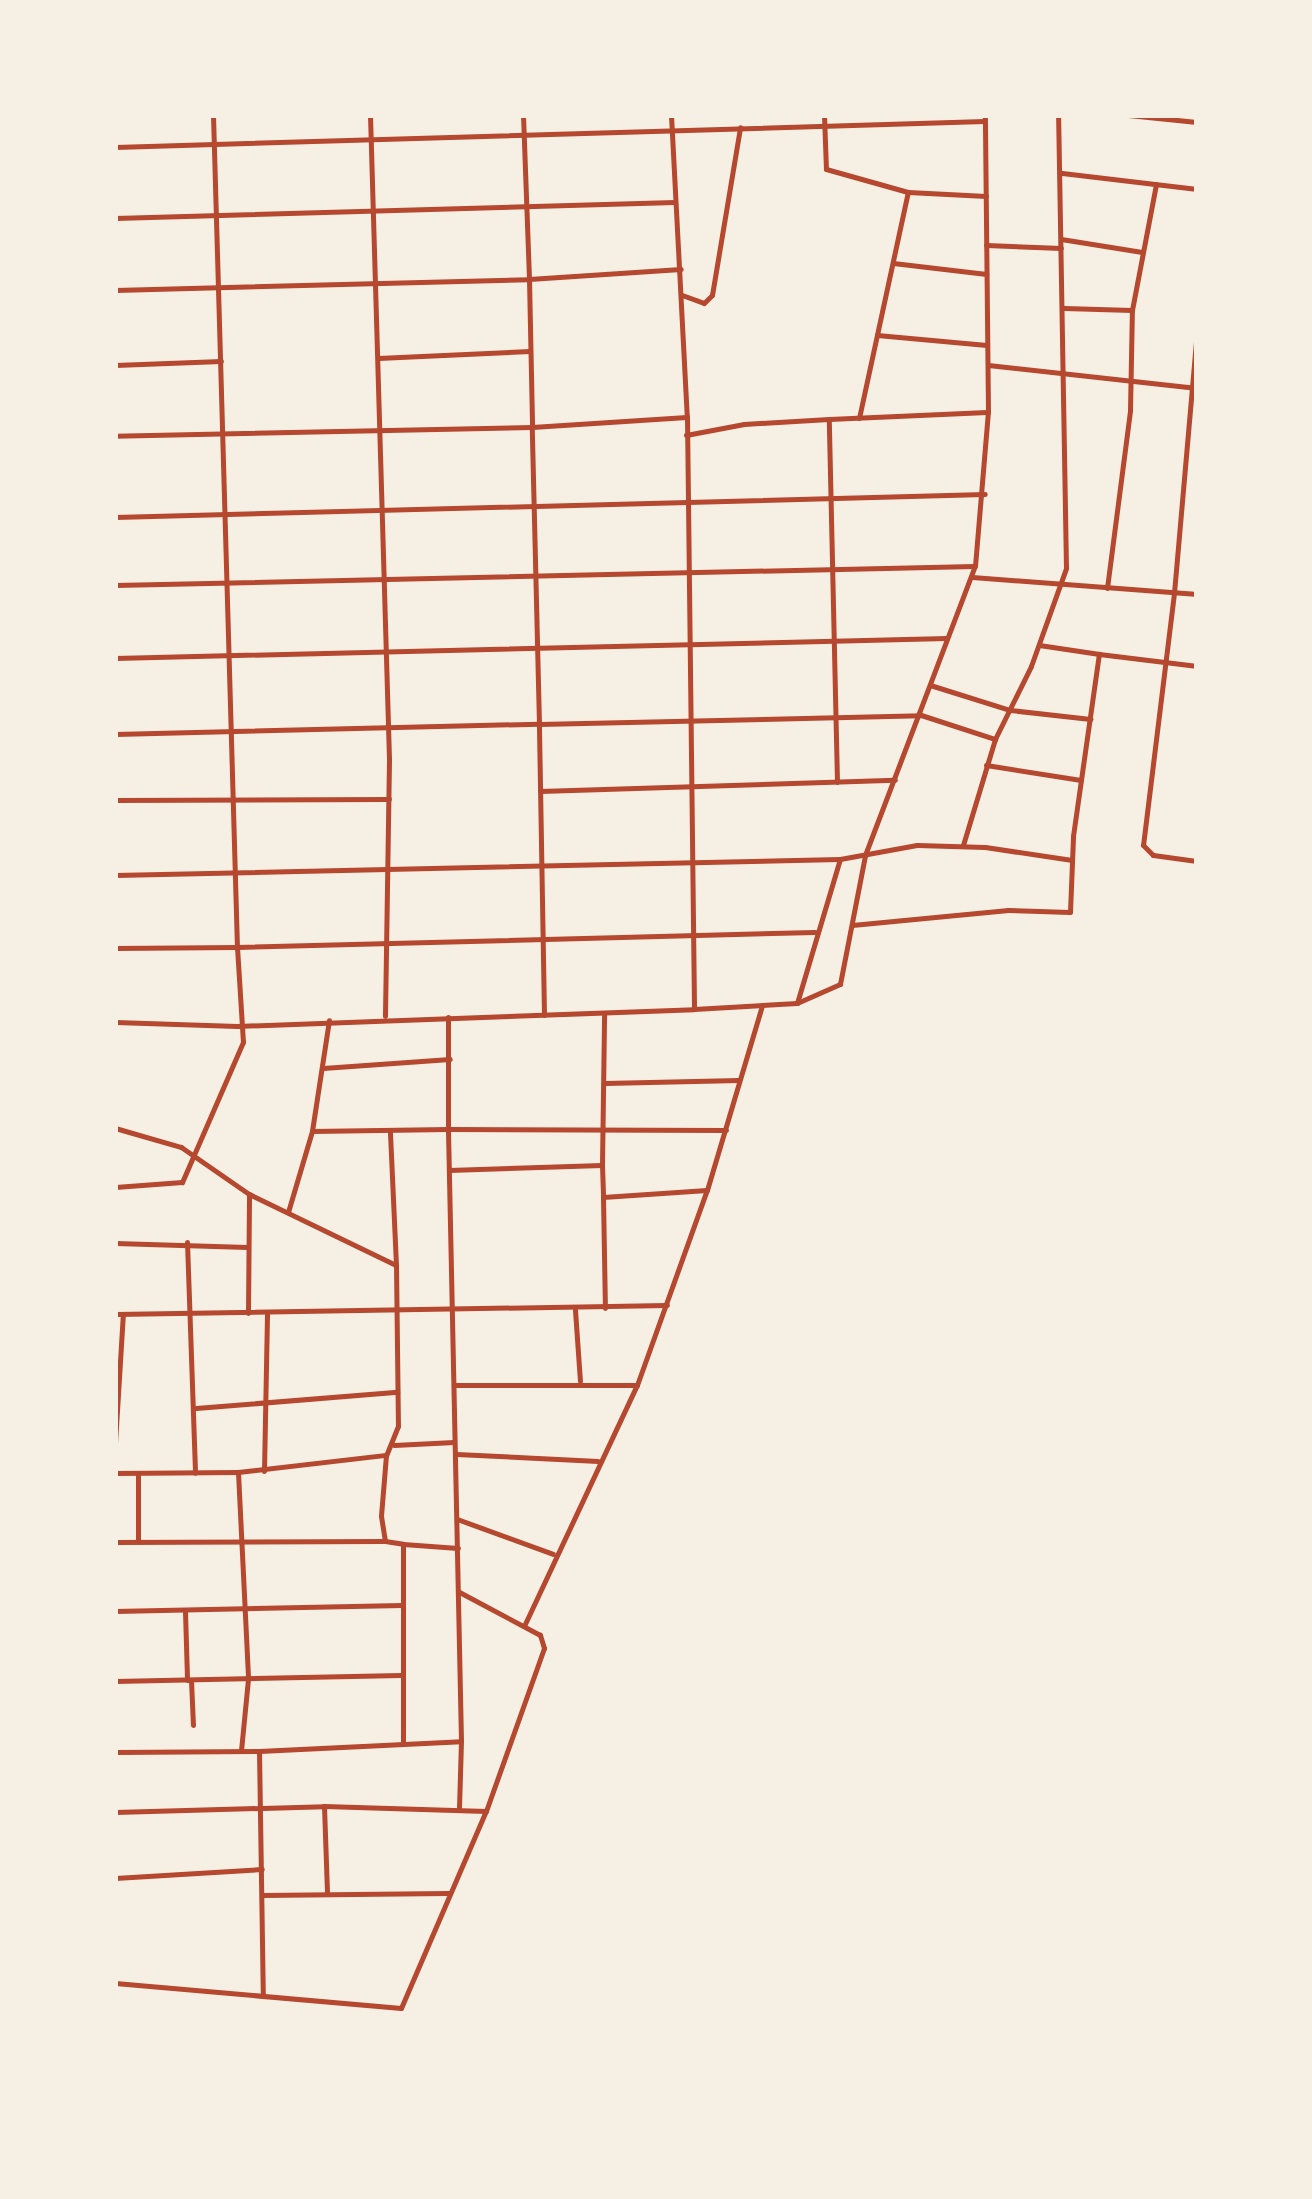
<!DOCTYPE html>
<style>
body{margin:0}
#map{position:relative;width:1312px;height:2199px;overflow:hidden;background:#f6efe4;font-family:"Exo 2",sans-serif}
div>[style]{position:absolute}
.minor>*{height:5px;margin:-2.5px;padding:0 2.5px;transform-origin:2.5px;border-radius:2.5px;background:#b5482f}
span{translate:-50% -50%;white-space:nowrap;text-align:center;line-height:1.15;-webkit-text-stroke:9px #f6efe4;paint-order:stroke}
.frame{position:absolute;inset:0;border:118px solid #f6efe4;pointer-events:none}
</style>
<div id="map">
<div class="minor">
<div style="left:213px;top:115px;width:832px;rotate:88.35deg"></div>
<div style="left:237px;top:947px;width:578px;rotate:-1.49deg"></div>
<div style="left:370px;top:115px;width:645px;rotate:88.31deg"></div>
<div style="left:389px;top:760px;width:256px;rotate:90.9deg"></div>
<div style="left:523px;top:115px;width:164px;rotate:87.9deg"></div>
<div style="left:529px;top:279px;width:152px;rotate:-3.8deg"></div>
<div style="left:671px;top:115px;width:302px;rotate:87deg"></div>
<div style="left:687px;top:417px;width:592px;rotate:89.32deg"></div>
<div style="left:824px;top:115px;width:54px;rotate:87.9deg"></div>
<div style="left:826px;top:169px;width:85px;rotate:15.7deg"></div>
<div style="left:1128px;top:115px;width:69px;rotate:5.8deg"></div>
<div style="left:115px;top:147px;width:870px;rotate:-1.71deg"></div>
<div style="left:1062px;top:173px;width:136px;rotate:6.8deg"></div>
<div style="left:115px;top:218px;width:560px;rotate:-1.64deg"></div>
<div style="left:1061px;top:239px;width:82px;rotate:9.1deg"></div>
<div style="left:986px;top:245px;width:75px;rotate:2.3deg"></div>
<div style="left:893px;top:263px;width:94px;rotate:6.7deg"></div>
<div style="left:115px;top:290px;width:414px;rotate:-1.5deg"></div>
<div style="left:529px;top:279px;width:148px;rotate:88.8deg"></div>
<div style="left:532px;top:427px;width:417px;rotate:178.8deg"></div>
<div style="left:682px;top:295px;width:23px;rotate:20deg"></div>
<div style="left:704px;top:303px;width:11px;rotate:-45deg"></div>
<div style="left:712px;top:295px;width:170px;rotate:-80.5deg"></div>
<div style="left:1064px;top:308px;width:68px;rotate:1.7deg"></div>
<div style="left:1197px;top:330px;width:264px;rotate:95deg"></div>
<div style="left:1174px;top:593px;width:254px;rotate:97deg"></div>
<div style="left:1143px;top:845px;width:14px;rotate:45deg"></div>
<div style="left:1153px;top:855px;width:44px;rotate:7.8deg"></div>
<div style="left:877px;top:335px;width:110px;rotate:5.2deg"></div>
<div style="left:378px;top:358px;width:152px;rotate:-2.6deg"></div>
<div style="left:115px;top:365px;width:106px;rotate:-2.2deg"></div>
<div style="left:988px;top:365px;width:210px;rotate:6.3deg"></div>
<div style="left:859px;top:418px;width:231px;rotate:-77.8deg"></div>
<div style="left:908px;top:192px;width:78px;rotate:2.9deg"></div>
<div style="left:686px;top:435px;width:59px;rotate:-10.7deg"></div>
<div style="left:744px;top:424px;width:85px;rotate:-3.4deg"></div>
<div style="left:115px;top:517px;width:870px;rotate:-1.51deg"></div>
<div style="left:972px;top:577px;width:226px;rotate:4.3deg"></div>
<div style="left:115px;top:585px;width:860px;rotate:-1.27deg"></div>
<div style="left:1107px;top:588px;width:179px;rotate:-82.6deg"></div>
<div style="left:1130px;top:410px;width:100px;rotate:-88.9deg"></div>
<div style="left:1132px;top:310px;width:128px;rotate:-79.2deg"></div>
<div style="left:1039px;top:645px;width:61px;rotate:8.5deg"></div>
<div style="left:115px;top:658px;width:832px;rotate:-1.38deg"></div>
<div style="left:930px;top:685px;width:84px;rotate:17.4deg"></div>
<div style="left:1010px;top:710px;width:81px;rotate:6.4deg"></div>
<div style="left:115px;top:734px;width:424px;rotate:-1.4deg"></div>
<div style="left:539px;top:724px;width:297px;rotate:-91.4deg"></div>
<div style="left:532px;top:427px;width:155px;rotate:-3.7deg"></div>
<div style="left:986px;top:765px;width:96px;rotate:9deg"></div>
<div style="left:837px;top:782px;width:363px;rotate:-91.3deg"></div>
<div style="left:829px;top:419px;width:158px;rotate:-2.5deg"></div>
<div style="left:540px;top:791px;width:355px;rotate:-1.8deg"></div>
<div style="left:115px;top:800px;width:274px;rotate:-0.2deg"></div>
<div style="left:963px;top:845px;width:111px;rotate:-73.2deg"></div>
<div style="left:995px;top:739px;width:81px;rotate:-63.7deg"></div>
<div style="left:1031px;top:666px;width:104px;rotate:-70.3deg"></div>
<div style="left:1066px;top:568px;width:453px;rotate:-91deg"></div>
<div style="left:115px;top:875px;width:725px;rotate:-1.26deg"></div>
<div style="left:840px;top:859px;width:78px;rotate:-10.3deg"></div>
<div style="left:917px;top:845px;width:68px;rotate:1.7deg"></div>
<div style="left:985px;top:847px;width:88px;rotate:8.5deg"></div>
<div style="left:852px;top:925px;width:157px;rotate:-5.5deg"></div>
<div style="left:1008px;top:910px;width:62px;rotate:1.8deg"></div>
<div style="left:1070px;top:912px;width:76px;rotate:-87.7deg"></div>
<div style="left:1073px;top:836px;width:184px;rotate:-81.9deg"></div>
<div style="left:1099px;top:654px;width:99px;rotate:7deg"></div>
<div style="left:115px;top:948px;width:122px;rotate:-0.5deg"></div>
<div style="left:237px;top:947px;width:95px;rotate:86.4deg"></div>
<div style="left:243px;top:1042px;width:153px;rotate:113.5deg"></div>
<div style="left:182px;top:1182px;width:67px;rotate:175.7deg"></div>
<div style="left:797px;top:1003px;width:150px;rotate:-73.4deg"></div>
<div style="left:544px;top:1015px;width:291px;rotate:-91deg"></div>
<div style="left:539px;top:724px;width:382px;rotate:-1.3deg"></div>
<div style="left:921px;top:715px;width:78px;rotate:18deg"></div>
<div style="left:448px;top:1017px;width:112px;rotate:90deg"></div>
<div style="left:448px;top:1129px;width:278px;rotate:0.2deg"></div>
<div style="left:115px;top:1022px;width:122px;rotate:1.9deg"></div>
<div style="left:237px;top:1026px;width:457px;rotate:-2.1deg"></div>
<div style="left:694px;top:1009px;width:103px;rotate:-3.3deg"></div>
<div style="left:797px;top:1003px;width:47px;rotate:-23.8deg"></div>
<div style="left:840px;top:984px;width:131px;rotate:-79deg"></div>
<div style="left:865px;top:855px;width:309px;rotate:-69.2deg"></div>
<div style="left:975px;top:566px;width:155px;rotate:-85.2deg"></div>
<div style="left:988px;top:412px;width:297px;rotate:-90.6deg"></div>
<div style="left:323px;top:1068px;width:127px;rotate:-4.1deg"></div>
<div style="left:605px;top:1083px;width:134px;rotate:-1.3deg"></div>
<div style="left:115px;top:1128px;width:69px;rotate:16.1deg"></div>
<div style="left:181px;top:1147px;width:83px;rotate:34.7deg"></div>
<div style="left:249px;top:1194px;width:163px;rotate:25.8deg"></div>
<div style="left:396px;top:1265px;width:161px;rotate:89.3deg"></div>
<div style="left:398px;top:1426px;width:31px;rotate:112deg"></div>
<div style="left:386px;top:1455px;width:61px;rotate:94.7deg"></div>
<div style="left:381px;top:1516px;width:25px;rotate:81deg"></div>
<div style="left:385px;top:1541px;width:18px;rotate:9deg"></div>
<div style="left:403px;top:1544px;width:200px;rotate:90deg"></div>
<div style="left:390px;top:1133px;width:132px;rotate:87.4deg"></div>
<div style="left:602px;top:1165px;width:32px;rotate:88deg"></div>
<div style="left:603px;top:1197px;width:104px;rotate:-3.9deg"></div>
<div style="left:449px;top:1170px;width:153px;rotate:-1.9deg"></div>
<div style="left:602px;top:1165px;width:152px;rotate:-89.2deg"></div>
<div style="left:603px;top:1197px;width:111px;rotate:89deg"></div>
<div style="left:288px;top:1212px;width:84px;rotate:-73.5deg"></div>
<div style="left:312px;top:1131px;width:112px;rotate:-81.3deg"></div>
<div style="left:187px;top:1242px;width:231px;rotate:88deg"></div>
<div style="left:115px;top:1243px;width:132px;rotate:1.7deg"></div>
<div style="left:575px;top:1310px;width:71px;rotate:86deg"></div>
<div style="left:248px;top:1313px;width:119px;rotate:-89.5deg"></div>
<div style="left:115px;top:1314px;width:552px;rotate:-0.93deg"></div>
<div style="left:455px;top:1385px;width:182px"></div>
<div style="left:196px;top:1408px;width:202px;rotate:-4.6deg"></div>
<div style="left:115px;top:1443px;width:129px;rotate:-86.5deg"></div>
<div style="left:394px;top:1445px;width:60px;rotate:-2.9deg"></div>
<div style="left:456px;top:1454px;width:142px;rotate:2.8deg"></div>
<div style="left:264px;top:1471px;width:157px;rotate:-88.9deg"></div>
<div style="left:238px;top:1472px;width:149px;rotate:-6.6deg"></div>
<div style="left:115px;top:1473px;width:123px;rotate:-0.5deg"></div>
<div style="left:238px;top:1472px;width:207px;rotate:87.2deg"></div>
<div style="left:248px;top:1679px;width:71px;rotate:95.6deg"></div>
<div style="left:457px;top:1519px;width:102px;rotate:20deg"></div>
<div style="left:138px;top:1541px;width:67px;rotate:-90deg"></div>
<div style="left:115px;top:1542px;width:270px;rotate:-0.2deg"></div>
<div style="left:403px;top:1544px;width:55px;rotate:4.2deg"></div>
<div style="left:115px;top:1611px;width:287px;rotate:-1.2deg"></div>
<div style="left:185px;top:1611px;width:69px;rotate:88.3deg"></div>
<div style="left:524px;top:1626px;width:266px;rotate:-64.9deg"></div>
<div style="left:637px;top:1385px;width:207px;rotate:-70.3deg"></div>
<div style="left:707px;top:1190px;width:193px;rotate:-73.4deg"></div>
<div style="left:191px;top:1680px;width:45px;rotate:87.5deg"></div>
<div style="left:115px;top:1681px;width:286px;rotate:-1.2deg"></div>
<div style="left:259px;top:1751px;width:202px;rotate:-2.8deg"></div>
<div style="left:461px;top:1741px;width:612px;rotate:-91.22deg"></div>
<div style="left:448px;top:1129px;width:136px;rotate:179.2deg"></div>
<div style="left:115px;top:1752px;width:144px;rotate:-0.4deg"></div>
<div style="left:259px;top:1751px;width:245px;rotate:89.1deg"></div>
<div style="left:324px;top:1806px;width:87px;rotate:88deg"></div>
<div style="left:459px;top:1808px;width:67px;rotate:-88.3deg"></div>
<div style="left:115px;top:1812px;width:209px;rotate:-1.6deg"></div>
<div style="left:324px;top:1806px;width:162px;rotate:1.8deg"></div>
<div style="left:115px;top:1878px;width:147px;rotate:-3.5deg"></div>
<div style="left:262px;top:1895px;width:186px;rotate:-0.6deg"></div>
<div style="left:115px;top:1983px;width:287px;rotate:5deg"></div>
<div style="left:401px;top:2008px;width:215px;rotate:-66.7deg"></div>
<div style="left:486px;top:1811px;width:173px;rotate:-70.4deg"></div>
<div style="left:544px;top:1648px;width:14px;rotate:-107deg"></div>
<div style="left:540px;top:1635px;width:92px;rotate:-152deg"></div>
</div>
<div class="frame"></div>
</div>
